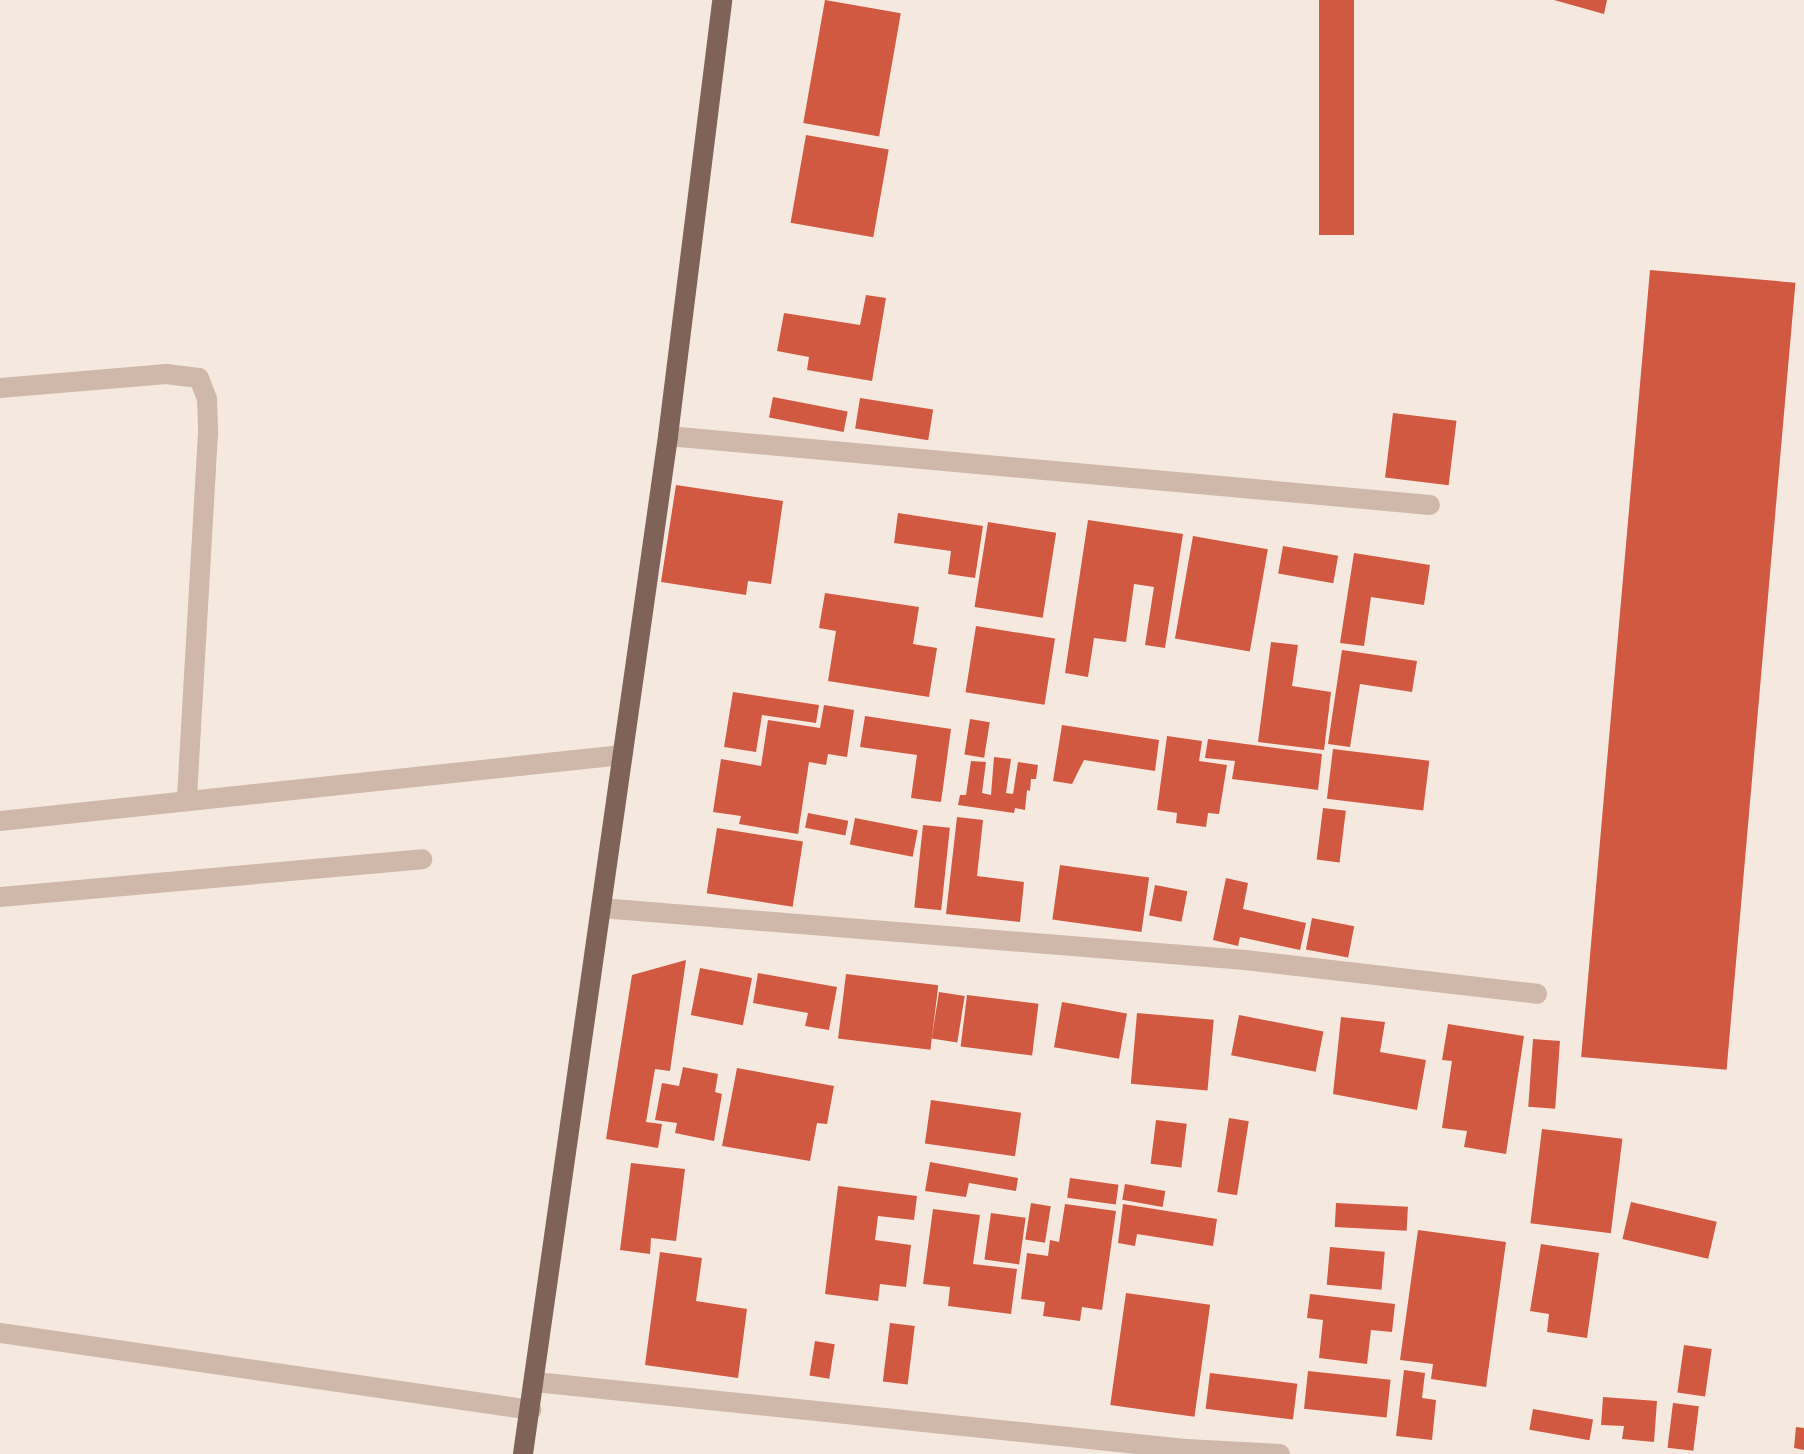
<!DOCTYPE html>
<style>
body{margin:0}
#map{position:relative;width:1804px;height:1454px;overflow:hidden;background:#f5e9df;font-family:Lato,sans-serif}
div>[style]{position:absolute}
.building>*{inset:0;background:#d15841;transform-origin:0 0}
.minor>*{height:20px;margin:-10px;padding:0 10px;transform-origin:10px;border-radius:10px;background:#cfb7a9}
.major>*{height:20px;margin:-10px;padding:0 10px;transform-origin:10px;border-radius:10px;background:#7f6359}
span{translate:-50% -50%;white-space:nowrap;text-align:center;line-height:1.15;-webkit-text-stroke:6px #fcf3ec;paint-order:stroke}
</style>
<div id="map">
<div class="building">
<div style="left:825px;top:0;width:77px;height:125px;rotate:10deg"></div>
<div style="left:1319px;top:0;width:35px;height:235px"></div>
<div style="clip-path:polygon(1554px 0,1607px 0,1604px 14px)"></div>
<div style="left:806px;top:135px;width:84px;height:89px;rotate:10deg"></div>
<div style="left:1650px;top:270px;width:146px;height:790px;rotate:5deg"></div>
<div style="clip-path:polygon(866px 295px,886px 298px,872px 381px,807px 370px,809px 357px,777px 351px,784px 313px,860px 325px)"></div>
<div style="left:773px;top:397px;width:76px;height:21px;rotate:11deg"></div>
<div style="left:860px;top:398px;width:74px;height:31px;rotate:9deg"></div>
<div style="left:1393px;top:413px;width:64px;height:65px;rotate:7deg"></div>
<div style="clip-path:polygon(676px 485px,783px 501px,771px 584px,748px 581px,746px 595px,661px 582px)"></div>
<div style="clip-path:polygon(898px 513px,983px 526px,975px 578px,948px 574px,951px 551px,894px 543px)"></div>
<div style="clip-path:polygon(1088px 520px,1183px 534px,1165px 648px,1145px 645px,1154px 587px,1134px 584px,1126px 642px,1094px 638px,1088px 677px,1065px 673px)"></div>
<div style="left:988px;top:522px;width:69px;height:86px;rotate:9deg"></div>
<div style="left:1193px;top:536px;width:76px;height:104px;rotate:10deg"></div>
<div style="left:1283px;top:546px;width:56px;height:28px;rotate:10deg"></div>
<div style="clip-path:polygon(1354px 553px,1430px 565px,1424px 605px,1371px 597px,1364px 646px,1340px 643px)"></div>
<div style="clip-path:polygon(825px 593px,919px 607px,913px 644px,937px 648px,929px 697px,828px 681px,836px 631px,819px 628px)"></div>
<div style="left:976px;top:626px;width:80px;height:67px;rotate:9deg"></div>
<div style="clip-path:polygon(1271px 642px,1298px 645px,1292px 686px,1331px 692px,1324px 750px,1258px 742px)"></div>
<div style="clip-path:polygon(1342px 650px,1417px 661px,1412px 692px,1360px 684px,1350px 747px,1328px 744px)"></div>
<div style="clip-path:polygon(733px 692px,819px 705px,816px 723px,762px 715px,756px 752px,724px 747px)"></div>
<div style="clip-path:polygon(824px 705px,854px 710px,847px 757px,828px 754px,826px 765px,809px 762px,798px 834px,739px 824px,741px 816px,713px 812px,721px 759px,761px 766px,768px 720px,820px 728px)"></div>
<div style="clip-path:polygon(865px 716px,951px 729px,941px 802px,911px 798px,917px 755px,860px 747px)"></div>
<div style="left:970px;top:719px;width:20px;height:36px;rotate:9deg"></div>
<div style="clip-path:polygon(1062px 725px,1159px 740px,1155px 771px,1084px 760px,1072px 784px,1053px 781px)"></div>
<div style="clip-path:polygon(1167px 736px,1202px 741px,1199px 761px,1227px 765px,1219px 814px,1208px 813px,1206px 827px,1176px 823px,1177px 813px,1157px 810px)"></div>
<div style="clip-path:polygon(1208px 739px,1322px 754px,1318px 790px,1232px 779px,1235px 761px,1205px 758px)"></div>
<div style="left:1333px;top:749px;width:97px;height:50px;rotate:7deg"></div>
<div style="clip-path:polygon(994px 757px,1011px 759px,1006px 793px,1013px 794px,1018px 762px,1038px 765px,1036px 779px,1031px 779px,1030px 791px,1027px 790px,1025px 810px,1015px 808px,1014px 813px,958px 805px,960px 795px,966px 795px,971px 761px,986px 762px,982px 793px,991px 795px)"></div>
<div style="left:1323px;top:808px;width:23px;height:52px;rotate:7deg"></div>
<div style="left:808px;top:813px;width:41px;height:15px;rotate:11deg"></div>
<div style="clip-path:polygon(957px 817px,983px 820px,977px 876px,1024px 882px,1020px 922px,946px 914px)"></div>
<div style="left:855px;top:818px;width:64px;height:27px;rotate:11deg"></div>
<div style="left:923px;top:825px;width:27px;height:83px;rotate:6deg"></div>
<div style="left:717px;top:828px;width:87px;height:66px;rotate:9deg"></div>
<div style="left:1060px;top:865px;width:90px;height:55px;rotate:8deg"></div>
<div style="clip-path:polygon(1226px 878px,1248px 883px,1243px 909px,1306px 923px,1300px 950px,1240px 937px,1238px 946px,1213px 940px)"></div>
<div style="left:1155px;top:885px;width:33px;height:31px;rotate:11deg"></div>
<div style="left:1312px;top:918px;width:43px;height:32px;rotate:11deg"></div>
<div style="clip-path:polygon(686px 960px,670px 1071px,655px 1069px,646px 1122px,662px 1124px,658px 1148px,606px 1139px,632px 975px)"></div>
<div style="left:700px;top:968px;width:53px;height:48px;rotate:11deg"></div>
<div style="clip-path:polygon(758px 973px,837px 987px,829px 1030px,805px 1026px,808px 1013px,753px 1003px)"></div>
<div style="left:846px;top:974px;width:93px;height:65px;rotate:7deg"></div>
<div style="left:939px;top:992px;width:26px;height:47px;rotate:9deg"></div>
<div style="left:967px;top:995px;width:72px;height:52px;rotate:7deg"></div>
<div style="left:1062px;top:1002px;width:66px;height:46px;rotate:10deg"></div>
<div style="left:1137px;top:1013px;width:77px;height:71px;rotate:5deg"></div>
<div style="left:1239px;top:1015px;width:86px;height:41px;rotate:11deg"></div>
<div style="clip-path:polygon(1341px 1017px,1385px 1022px,1380px 1052px,1426px 1060px,1417px 1110px,1333px 1094px)"></div>
<div style="clip-path:polygon(1448px 1024px,1524px 1036px,1506px 1154px,1464px 1147px,1467px 1131px,1442px 1128px,1452px 1061px,1442px 1060px)"></div>
<div style="left:1533px;top:1039px;width:27px;height:68px;rotate:4deg"></div>
<div style="clip-path:polygon(683px 1067px,718px 1074px,715px 1092px,722px 1094px,714px 1141px,675px 1133px,677px 1123px,655px 1120px,662px 1083px,679px 1086px)"></div>
<div style="clip-path:polygon(737px 1068px,834px 1086px,827px 1124px,817px 1123px,810px 1161px,722px 1146px)"></div>
<div style="left:931px;top:1100px;width:91px;height:44px;rotate:8deg"></div>
<div style="left:1229px;top:1118px;width:20px;height:75px;rotate:9deg"></div>
<div style="left:1156px;top:1120px;width:31px;height:44px;rotate:7deg"></div>
<div style="left:1542px;top:1129px;width:81px;height:95px;rotate:7deg"></div>
<div style="clip-path:polygon(930px 1162px,1018px 1178px,1016px 1191px,969px 1183px,966px 1197px,925px 1191px)"></div>
<div style="clip-path:polygon(631px 1163px,685px 1169px,676px 1241px,651px 1238px,650px 1254px,620px 1250px)"></div>
<div style="left:1070px;top:1178px;width:49px;height:20px;rotate:8deg"></div>
<div style="left:1125px;top:1184px;width:41px;height:16px;rotate:10deg"></div>
<div style="clip-path:polygon(838px 1186px,917px 1196px,914px 1220px,878px 1216px,875px 1240px,911px 1245px,906px 1287px,880px 1284px,878px 1301px,825px 1294px)"></div>
<div style="left:1631px;top:1202px;width:88px;height:38px;rotate:13deg"></div>
<div style="left:1031px;top:1203px;width:20px;height:37px;rotate:9deg"></div>
<div style="left:1336px;top:1203px;width:72px;height:24px;rotate:3deg"></div>
<div style="clip-path:polygon(1065px 1204px,1116px 1211px,1102px 1310px,1082px 1307px,1080px 1321px,1043px 1316px,1045px 1302px,1021px 1299px,1027px 1253px,1048px 1256px,1050px 1240px,1059px 1242px)"></div>
<div style="clip-path:polygon(1123px 1204px,1217px 1219px,1213px 1246px,1137px 1234px,1135px 1246px,1118px 1243px)"></div>
<div style="clip-path:polygon(933px 1209px,980px 1215px,973px 1264px,1017px 1269px,1011px 1314px,948px 1306px,950px 1287px,923px 1284px)"></div>
<div style="left:991px;top:1213px;width:35px;height:47px;rotate:8deg"></div>
<div style="clip-path:polygon(1418px 1230px,1506px 1242px,1486px 1387px,1431px 1379px,1433px 1364px,1400px 1360px)"></div>
<div style="clip-path:polygon(1541px 1244px,1599px 1253px,1587px 1338px,1547px 1332px,1549px 1314px,1530px 1311px)"></div>
<div style="left:1330px;top:1247px;width:55px;height:38px;rotate:5deg"></div>
<div style="clip-path:polygon(660px 1252px,702px 1258px,696px 1301px,747px 1309px,738px 1378px,645px 1365px)"></div>
<div style="left:1126px;top:1293px;width:85px;height:113px;rotate:8deg"></div>
<div style="clip-path:polygon(1310px 1294px,1395px 1304px,1392px 1332px,1371px 1330px,1367px 1364px,1319px 1358px,1323px 1320px,1307px 1318px)"></div>
<div style="left:890px;top:1323px;width:25px;height:59px;rotate:7deg"></div>
<div style="left:815px;top:1341px;width:20px;height:35px;rotate:9deg"></div>
<div style="left:1684px;top:1345px;width:28px;height:48px;rotate:8deg"></div>
<div style="clip-path:polygon(1404px 1370px,1425px 1373px,1422px 1398px,1436px 1400px,1432px 1440px,1396px 1436px)"></div>
<div style="left:1308px;top:1371px;width:83px;height:38px;rotate:6deg"></div>
<div style="left:1210px;top:1373px;width:88px;height:36px;rotate:7deg"></div>
<div style="clip-path:polygon(1603px 1397px,1657px 1401px,1654px 1442px,1622px 1439px,1624px 1426px,1601px 1425px)"></div>
<div style="left:1673px;top:1403px;width:26px;height:45px;rotate:7deg"></div>
<div style="left:1533px;top:1409px;width:61px;height:21px;rotate:10deg"></div>
<div style="clip-path:polygon(1796px 1427px,1804px 1428px,1804px 1450px,1794px 1448px)"></div>
</div>
<div class="minor">
<div style="left:0;top:388px;width:167px;rotate:-4.8deg"></div>
<div style="left:166px;top:374px;width:33px;rotate:7deg"></div>
<div style="left:199px;top:378px;width:22px;rotate:69deg"></div>
<div style="left:207px;top:399px;width:34px;rotate:88deg"></div>
<div style="left:208px;top:433px;width:369px;rotate:93.3deg"></div>
<div style="left:668px;top:436px;width:765px;rotate:5.17deg"></div>
<div style="left:0;top:821px;width:626px;rotate:-6.05deg"></div>
<div style="left:0;top:897px;width:424px;rotate:-5.1deg"></div>
<div style="left:601px;top:908px;width:646px;rotate:4.62deg"></div>
<div style="left:1245px;top:960px;width:294px;rotate:6.6deg"></div>
<div style="left:0;top:1333px;width:537px;rotate:8.25deg"></div>
<div style="left:535px;top:1382px;width:654px;rotate:5.88deg"></div>
<div style="left:1186px;top:1449px;width:94px;rotate:3deg"></div>
</div>
<div class="major">
<div style="left:523px;top:1454px;width:1028px;rotate:-81.89deg"></div>
<div style="left:668px;top:436px;width:439px;rotate:-82.9deg"></div>
</div>
</div>
